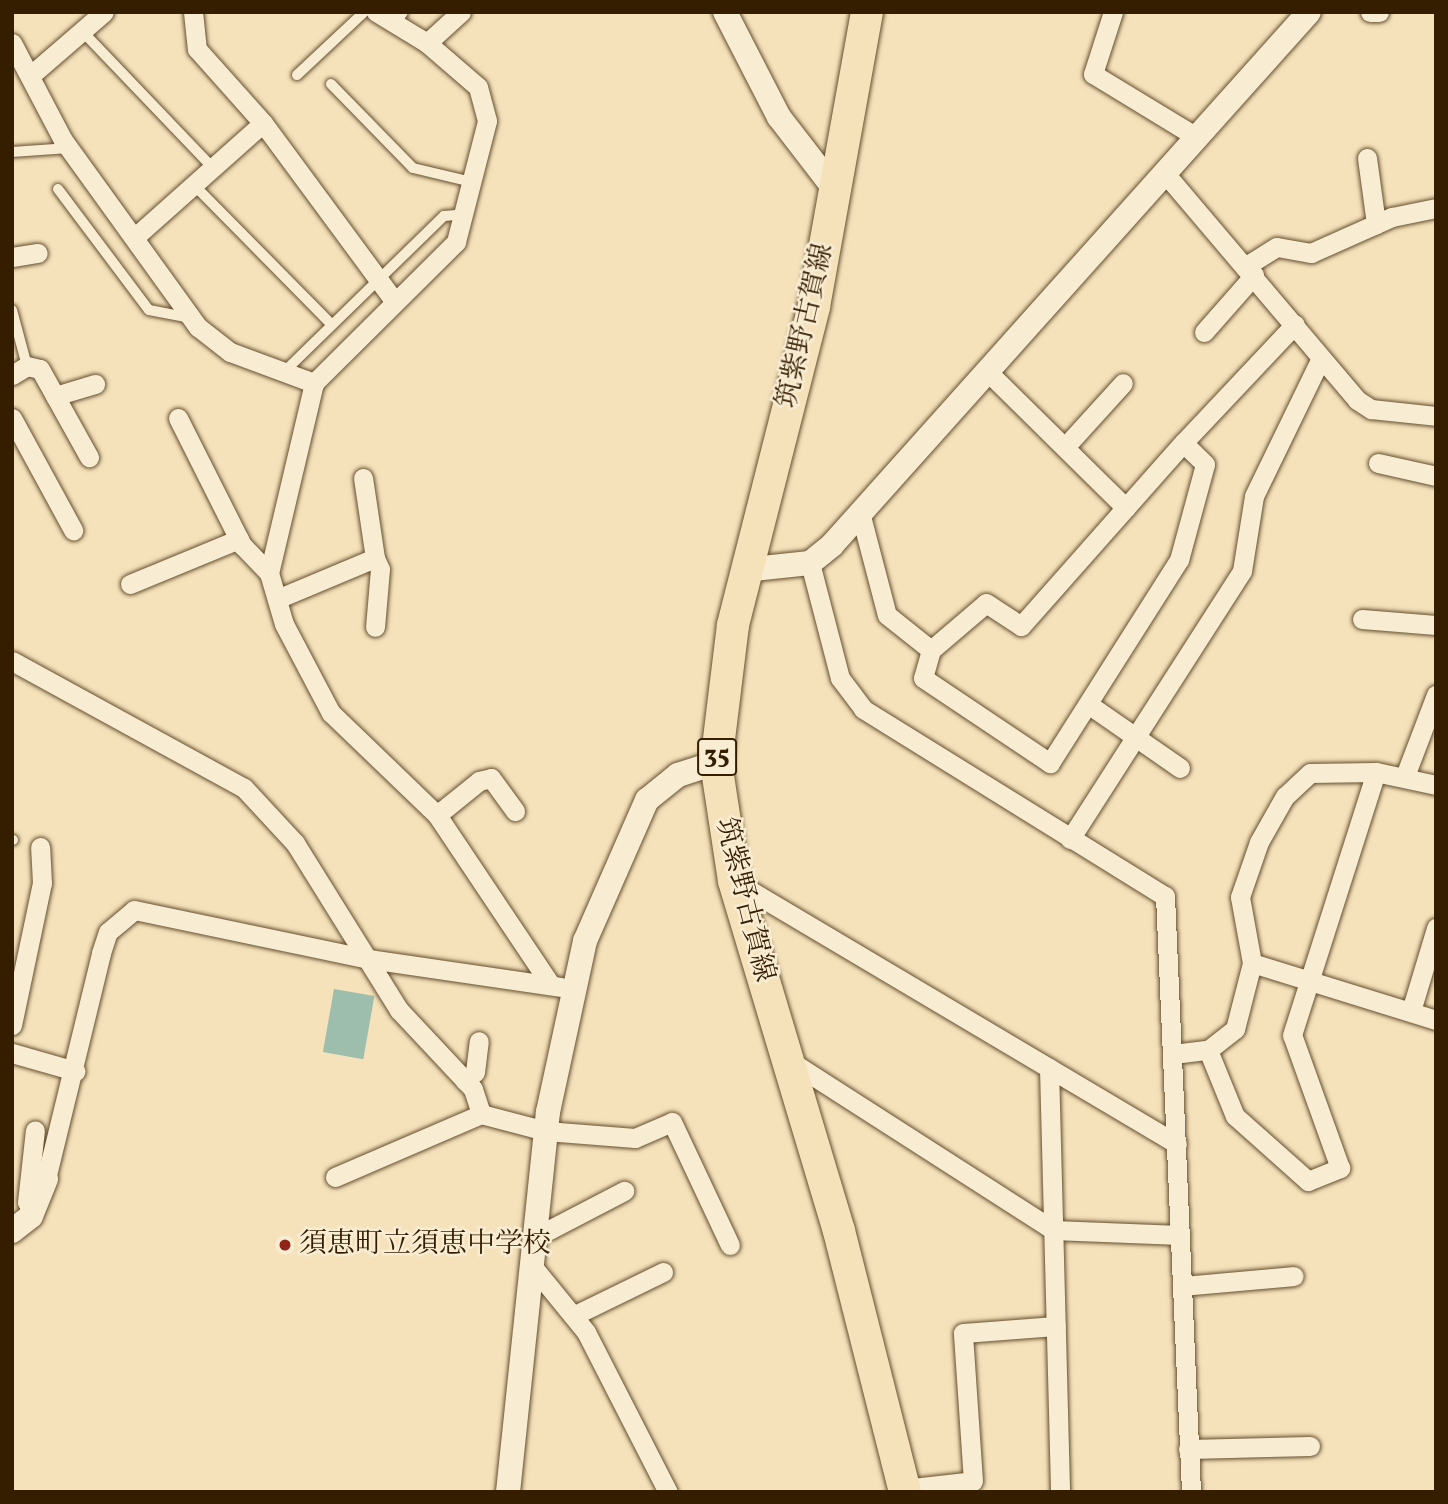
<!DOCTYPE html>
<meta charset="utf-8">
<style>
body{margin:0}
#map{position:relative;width:1448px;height:1504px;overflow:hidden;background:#f5e2bb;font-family:Vollkorn,"Noto Serif JP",serif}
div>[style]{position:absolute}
.water>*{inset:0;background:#9dbeac;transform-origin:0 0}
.roads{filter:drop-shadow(0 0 2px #654f2f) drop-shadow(0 0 2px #654f2f)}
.service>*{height:10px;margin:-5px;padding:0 5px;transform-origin:5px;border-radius:5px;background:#f8ecd3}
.minor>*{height:19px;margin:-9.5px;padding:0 9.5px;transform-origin:9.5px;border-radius:9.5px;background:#f8ecd3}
.tertiary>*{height:24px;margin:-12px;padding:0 12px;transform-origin:12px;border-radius:12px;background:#f8ecd3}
.primary>*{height:32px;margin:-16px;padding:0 16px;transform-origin:16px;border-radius:16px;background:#f5e2bb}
.dots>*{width:19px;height:19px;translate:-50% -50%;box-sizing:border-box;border:4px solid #f8ecd3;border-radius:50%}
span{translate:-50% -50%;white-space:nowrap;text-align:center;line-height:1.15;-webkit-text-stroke:5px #f8ecd3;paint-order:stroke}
.shield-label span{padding:2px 5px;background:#f8ecd3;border:2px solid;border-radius:5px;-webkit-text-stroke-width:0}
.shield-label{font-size:26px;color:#351e00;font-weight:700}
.street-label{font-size:28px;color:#351e00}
.poi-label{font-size:28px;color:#351e00}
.left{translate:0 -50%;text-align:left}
.frame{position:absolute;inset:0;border:14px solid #351e00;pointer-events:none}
</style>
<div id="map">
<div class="water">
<div style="left:334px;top:989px;width:41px;height:64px;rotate:10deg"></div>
</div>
<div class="roads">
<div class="service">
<div style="left:395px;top:24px;width:14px;rotate:-56deg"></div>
<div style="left:83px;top:32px;width:188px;rotate:46.3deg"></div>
<div style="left:297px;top:75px;width:92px;rotate:-43.2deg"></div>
<div style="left:331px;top:84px;width:117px;rotate:45.7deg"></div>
<div style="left:413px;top:168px;width:61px;rotate:13.3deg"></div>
<div style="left:12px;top:152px;width:57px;rotate:-4deg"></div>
<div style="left:194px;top:185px;width:194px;rotate:45.4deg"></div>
<div style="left:58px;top:189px;width:151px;rotate:53.1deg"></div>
<div style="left:149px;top:310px;width:43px;rotate:10.8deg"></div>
<div style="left:12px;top:310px;width:58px;rotate:75deg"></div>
<div style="left:287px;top:369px;width:219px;rotate:-44.3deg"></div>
<div style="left:444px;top:216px;width:21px;rotate:-5deg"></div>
<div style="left:12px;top:840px;width:1px"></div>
</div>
<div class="minor">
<div style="left:193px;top:12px;width:37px;rotate:84deg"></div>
<div style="left:197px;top:49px;width:99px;rotate:48.3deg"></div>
<div style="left:263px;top:123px;width:222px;rotate:53.6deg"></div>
<div style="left:376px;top:12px;width:60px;rotate:31.3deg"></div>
<div style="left:427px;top:43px;width:67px;rotate:40.8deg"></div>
<div style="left:478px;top:87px;width:35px;rotate:75deg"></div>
<div style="left:487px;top:121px;width:125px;rotate:104.4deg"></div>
<div style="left:456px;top:242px;width:200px;rotate:135.2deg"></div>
<div style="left:314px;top:383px;width:195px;rotate:103.3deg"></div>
<div style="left:269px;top:573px;width:53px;rotate:73.6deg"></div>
<div style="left:284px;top:624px;width:101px;rotate:62.2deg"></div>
<div style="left:331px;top:713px;width:147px;rotate:43.9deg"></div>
<div style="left:437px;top:815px;width:203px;rotate:56.2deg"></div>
<div style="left:1113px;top:12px;width:65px;rotate:107.9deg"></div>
<div style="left:1093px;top:74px;width:119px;rotate:31.3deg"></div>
<div style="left:1370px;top:12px;width:9px"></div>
<div style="left:12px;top:43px;width:110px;rotate:62.3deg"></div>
<div style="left:63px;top:140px;width:231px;rotate:54.2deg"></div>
<div style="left:198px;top:327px;width:41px;rotate:38deg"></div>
<div style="left:230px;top:352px;width:90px;rotate:20.3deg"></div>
<div style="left:427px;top:43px;width:46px;rotate:-42.4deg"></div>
<div style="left:31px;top:75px;width:96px;rotate:-40.8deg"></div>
<div style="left:1367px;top:158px;width:67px;rotate:82.2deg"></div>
<div style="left:1163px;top:171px;width:300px;rotate:49.7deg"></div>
<div style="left:1357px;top:400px;width:17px;rotate:33deg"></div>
<div style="left:1371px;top:409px;width:65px;rotate:6.1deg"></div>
<div style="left:135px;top:237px;width:171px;rotate:-41.7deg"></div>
<div style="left:12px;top:257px;width:26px;rotate:-9deg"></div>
<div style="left:1246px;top:266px;width:36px;rotate:-32deg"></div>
<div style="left:1277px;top:247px;width:35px;rotate:10deg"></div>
<div style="left:1311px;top:253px;width:89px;rotate:-24deg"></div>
<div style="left:1392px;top:217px;width:45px;rotate:-11.6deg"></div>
<div style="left:1204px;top:332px;width:76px;rotate:-48.7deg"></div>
<div style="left:987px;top:371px;width:195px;rotate:44.6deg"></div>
<div style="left:12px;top:375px;width:17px;rotate:-31deg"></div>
<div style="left:27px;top:366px;width:13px;rotate:13deg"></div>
<div style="left:40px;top:369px;width:101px;rotate:60.9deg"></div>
<div style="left:55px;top:396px;width:42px;rotate:-16.7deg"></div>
<div style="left:12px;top:418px;width:128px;rotate:61.4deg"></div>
<div style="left:178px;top:418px;width:142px;rotate:63.3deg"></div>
<div style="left:242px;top:545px;width:39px;rotate:46deg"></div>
<div style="left:1065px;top:447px;width:86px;rotate:-47.8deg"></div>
<div style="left:1378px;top:463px;width:59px;rotate:12.6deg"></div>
<div style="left:862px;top:520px;width:98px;rotate:75.3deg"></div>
<div style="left:887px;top:615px;width:56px;rotate:38.5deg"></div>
<div style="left:931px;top:650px;width:29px;rotate:106deg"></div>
<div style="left:923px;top:678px;width:153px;rotate:33.8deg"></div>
<div style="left:1050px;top:763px;width:241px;rotate:-57.6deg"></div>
<div style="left:1179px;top:560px;width:99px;rotate:-74.8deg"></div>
<div style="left:1205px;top:464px;width:30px;rotate:-136deg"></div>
<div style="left:1183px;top:443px;width:163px;rotate:-46.7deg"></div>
<div style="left:375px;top:558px;width:12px;rotate:66deg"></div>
<div style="left:380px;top:569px;width:58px;rotate:94.9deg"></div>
<div style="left:810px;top:563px;width:119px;rotate:75.4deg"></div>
<div style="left:840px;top:678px;width:39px;rotate:53deg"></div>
<div style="left:863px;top:709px;width:355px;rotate:31.8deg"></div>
<div style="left:1165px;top:896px;width:597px;rotate:87.5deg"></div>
<div style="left:130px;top:584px;width:118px;rotate:-22.4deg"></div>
<div style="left:277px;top:599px;width:106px;rotate:-22.7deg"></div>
<div style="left:375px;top:558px;width:81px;rotate:-98.5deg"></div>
<div style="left:1362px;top:619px;width:74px;rotate:4.6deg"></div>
<div style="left:931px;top:650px;width:72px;rotate:-40.5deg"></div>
<div style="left:986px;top:603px;width:42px;rotate:33.3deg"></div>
<div style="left:1021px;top:626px;width:244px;rotate:-48.5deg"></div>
<div style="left:12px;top:661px;width:264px;rotate:28.7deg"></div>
<div style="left:244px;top:788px;width:75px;rotate:47.2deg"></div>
<div style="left:295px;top:843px;width:197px;rotate:58.1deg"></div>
<div style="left:399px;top:1010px;width:108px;rotate:46.9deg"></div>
<div style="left:473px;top:1089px;width:26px;rotate:72deg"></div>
<div style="left:1088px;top:704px;width:112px;rotate:34.8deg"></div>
<div style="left:1405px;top:776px;width:87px;rotate:-69.1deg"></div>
<div style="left:1436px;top:785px;width:61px;rotate:-167.8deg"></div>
<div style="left:1376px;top:772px;width:66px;rotate:179.1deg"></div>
<div style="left:1310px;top:773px;width:34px;rotate:137deg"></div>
<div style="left:1285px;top:796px;width:53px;rotate:119.5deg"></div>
<div style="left:1259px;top:842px;width:58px;rotate:109.1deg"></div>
<div style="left:1240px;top:897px;width:67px;rotate:79.7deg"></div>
<div style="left:1252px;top:963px;width:193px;rotate:17.2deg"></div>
<div style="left:437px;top:815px;width:54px;rotate:-39deg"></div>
<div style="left:479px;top:781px;width:12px;rotate:-14deg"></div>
<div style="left:491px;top:778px;width:41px;rotate:54deg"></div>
<div style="left:1070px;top:839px;width:318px;rotate:-57.3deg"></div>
<div style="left:1242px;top:571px;width:76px;rotate:-80.9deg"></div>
<div style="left:1254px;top:496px;width:153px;rotate:-64.1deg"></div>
<div style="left:734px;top:881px;width:515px;rotate:30.7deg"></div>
<div style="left:1252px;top:963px;width:68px;rotate:104.4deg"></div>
<div style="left:1235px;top:1029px;width:34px;rotate:142deg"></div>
<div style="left:1208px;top:1050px;width:71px;rotate:67.8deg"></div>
<div style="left:1235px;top:1116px;width:98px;rotate:41.7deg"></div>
<div style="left:1308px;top:1181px;width:35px;rotate:-22deg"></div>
<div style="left:1340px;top:1168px;width:141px;rotate:-109.8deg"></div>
<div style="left:1292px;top:1035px;width:276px;rotate:-72.3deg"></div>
<div style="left:1411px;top:1011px;width:87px;rotate:-73.2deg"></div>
<div style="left:12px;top:1025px;width:145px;rotate:-78.1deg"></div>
<div style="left:42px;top:883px;width:36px;rotate:-93deg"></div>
<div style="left:12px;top:1053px;width:66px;rotate:15.9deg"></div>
<div style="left:1173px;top:1054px;width:35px;rotate:-7deg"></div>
<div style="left:790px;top:1061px;width:313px;rotate:32.7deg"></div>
<div style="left:1053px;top:1230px;width:127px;rotate:2.3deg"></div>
<div style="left:1049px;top:1068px;width:424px;rotate:88.5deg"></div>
<div style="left:465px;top:1081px;width:13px;rotate:-42deg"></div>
<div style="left:475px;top:1072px;width:31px;rotate:-83deg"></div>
<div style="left:335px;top:1177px;width:159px;rotate:-23.3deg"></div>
<div style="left:481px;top:1114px;width:67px;rotate:14.7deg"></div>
<div style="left:546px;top:1131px;width:89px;rotate:4.5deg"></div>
<div style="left:635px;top:1138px;width:40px;rotate:-23.4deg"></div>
<div style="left:672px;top:1122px;width:136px;rotate:64.8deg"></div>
<div style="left:46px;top:1179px;width:233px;rotate:-76.3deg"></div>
<div style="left:101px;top:953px;width:22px;rotate:-72deg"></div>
<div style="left:108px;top:932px;width:34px;rotate:-40deg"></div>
<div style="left:134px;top:910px;width:240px;rotate:11.8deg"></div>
<div style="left:369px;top:959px;width:194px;rotate:8.3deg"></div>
<div style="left:34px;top:1211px;width:11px;rotate:-128deg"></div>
<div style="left:27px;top:1202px;width:72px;rotate:-83.7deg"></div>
<div style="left:536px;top:1229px;width:13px;rotate:4deg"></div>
<div style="left:549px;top:1230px;width:85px;rotate:-27.5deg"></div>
<div style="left:533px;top:1267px;width:84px;rotate:50.8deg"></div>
<div style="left:586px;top:1332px;width:180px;rotate:62.9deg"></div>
<div style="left:1182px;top:1286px;width:112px;rotate:-5.1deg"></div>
<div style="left:575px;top:1315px;width:98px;rotate:-26deg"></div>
<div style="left:1188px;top:1449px;width:122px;rotate:-1.4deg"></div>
<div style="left:904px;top:1489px;width:69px;rotate:-6.6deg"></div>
<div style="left:973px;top:1481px;width:148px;rotate:-93.9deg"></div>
<div style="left:963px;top:1333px;width:93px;rotate:-4.3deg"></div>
</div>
<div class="tertiary">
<div style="left:725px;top:12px;width:118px;rotate:62.8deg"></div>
<div style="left:779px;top:117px;width:93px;rotate:52.4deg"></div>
<div style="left:744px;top:570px;width:66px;rotate:-6.1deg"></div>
<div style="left:810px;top:563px;width:28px;rotate:-39deg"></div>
<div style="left:832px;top:545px;width:715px;rotate:-48.17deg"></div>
<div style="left:12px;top:1231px;width:24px;rotate:-38deg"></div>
<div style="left:31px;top:1216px;width:40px;rotate:-68deg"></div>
<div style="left:508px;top:1492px;width:382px;rotate:-84deg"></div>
<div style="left:548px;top:1112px;width:175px;rotate:-77.8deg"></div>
<div style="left:585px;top:941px;width:154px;rotate:-66.3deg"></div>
<div style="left:647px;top:800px;width:40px;rotate:-39deg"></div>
<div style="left:678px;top:775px;width:40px;rotate:-18deg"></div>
</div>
<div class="primary">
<div style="left:867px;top:12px;width:300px;rotate:100.2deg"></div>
<div style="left:814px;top:307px;width:328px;rotate:104.3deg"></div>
<div style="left:733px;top:625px;width:139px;rotate:97deg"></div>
<div style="left:716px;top:763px;width:119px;rotate:81.3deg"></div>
<div style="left:734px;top:881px;width:365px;rotate:73.3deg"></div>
<div style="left:839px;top:1231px;width:269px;rotate:75.8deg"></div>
</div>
</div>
<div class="dots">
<div style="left:285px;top:1245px;background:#8f2418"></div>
</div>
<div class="shield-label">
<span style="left:717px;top:757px">35</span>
</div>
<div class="street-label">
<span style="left:806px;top:326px;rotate:-77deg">筑紫野古賀線</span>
<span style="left:744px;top:900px;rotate:76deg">筑紫野古賀線</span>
</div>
<div class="poi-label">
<span class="left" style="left:299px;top:1245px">須恵町立須恵中学校</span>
</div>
<div class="frame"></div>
</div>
